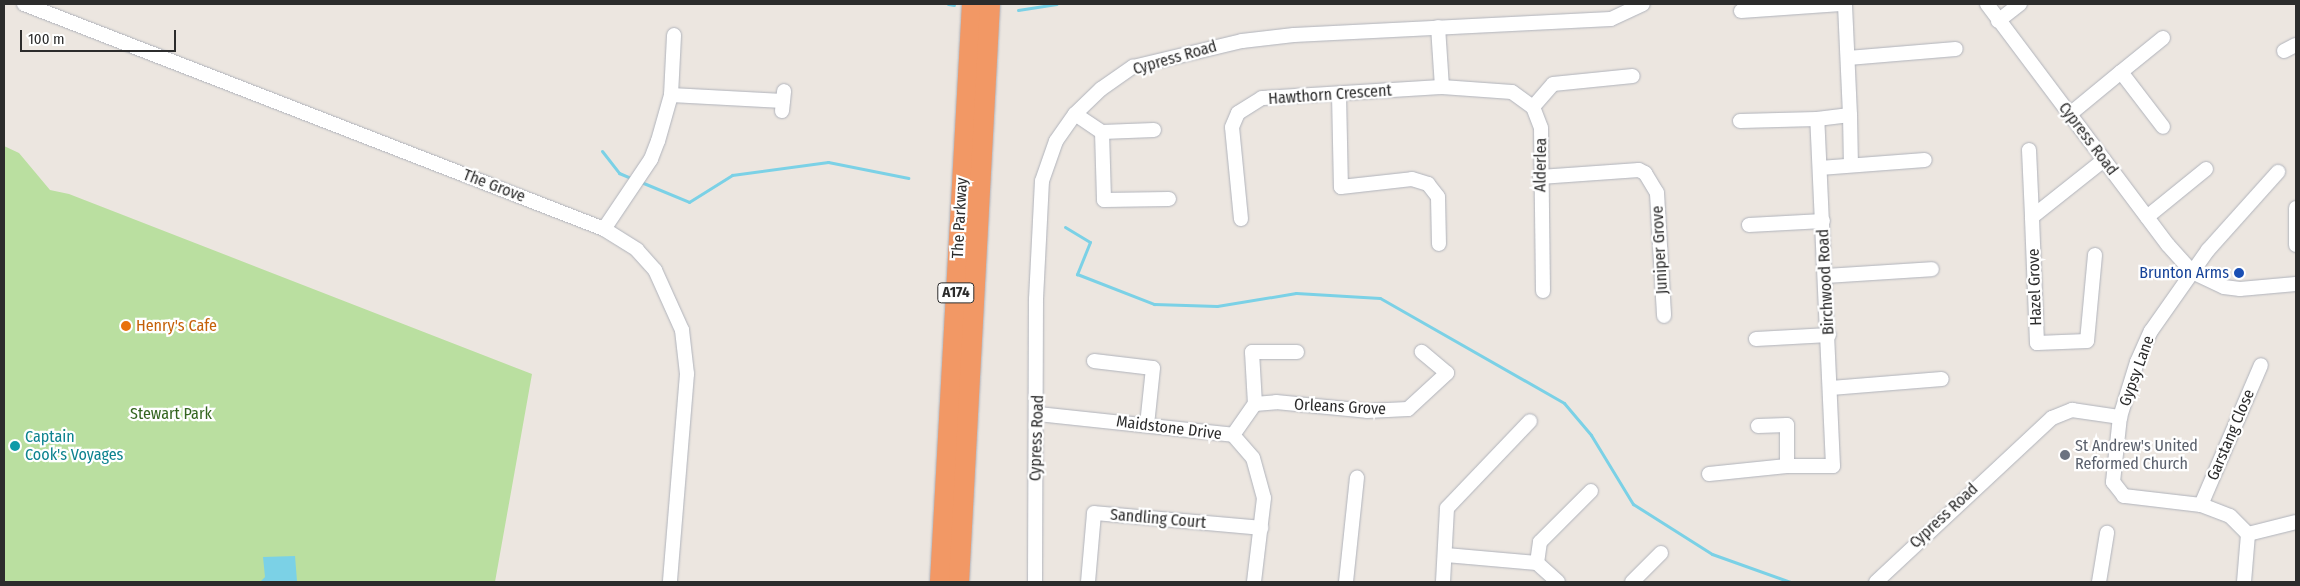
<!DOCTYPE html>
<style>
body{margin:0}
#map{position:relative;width:2300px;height:586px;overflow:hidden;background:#ece6e0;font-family:"Fira Sans Condensed",sans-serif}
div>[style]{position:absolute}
.green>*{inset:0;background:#badfa0}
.water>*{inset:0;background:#7bd1e6}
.stream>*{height:3px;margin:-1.5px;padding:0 1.5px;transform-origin:1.5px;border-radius:1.5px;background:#7bd1e6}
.roads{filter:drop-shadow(0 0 1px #b0b3bb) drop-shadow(0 0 1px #b0b3bb)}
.minor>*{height:14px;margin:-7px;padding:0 7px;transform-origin:7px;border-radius:7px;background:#fff}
.highway>*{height:20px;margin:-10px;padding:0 10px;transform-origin:10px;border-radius:10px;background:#f29865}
.dots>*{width:14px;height:14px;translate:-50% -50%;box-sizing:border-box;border:2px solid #fff;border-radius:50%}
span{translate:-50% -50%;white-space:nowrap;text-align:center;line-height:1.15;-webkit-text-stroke:4.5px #fff;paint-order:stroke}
.shield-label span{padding:1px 4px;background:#fff;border:1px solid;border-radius:4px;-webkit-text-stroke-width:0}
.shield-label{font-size:15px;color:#2c2c2c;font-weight:700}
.street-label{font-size:16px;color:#2c2c2c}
.transit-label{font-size:16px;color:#164399}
.right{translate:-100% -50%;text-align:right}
.food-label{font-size:16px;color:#c56008}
.left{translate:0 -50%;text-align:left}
.park-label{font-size:16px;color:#346520}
.culture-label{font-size:16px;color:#0d838f}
.worship-label{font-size:16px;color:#5b616d}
.frame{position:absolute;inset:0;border:5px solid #2c2c2c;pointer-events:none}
.scale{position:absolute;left:20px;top:30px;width:156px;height:22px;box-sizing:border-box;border:2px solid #2c2c2c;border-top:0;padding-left:6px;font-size:15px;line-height:18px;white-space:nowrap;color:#2c2c2c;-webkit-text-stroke:4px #fff;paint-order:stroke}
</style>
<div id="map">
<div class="green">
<div style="clip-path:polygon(4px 146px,19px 153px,50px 190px,69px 194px,532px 374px,495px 582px,4px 582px)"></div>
</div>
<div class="water">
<div style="clip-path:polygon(295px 556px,297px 581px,260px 582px,265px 577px,263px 557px)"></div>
</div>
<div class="stream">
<div style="left:948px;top:4px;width:6px;rotate:9deg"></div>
<div style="left:1018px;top:10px;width:39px;rotate:-9deg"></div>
<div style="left:602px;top:151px;width:28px;rotate:52deg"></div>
<div style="left:619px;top:173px;width:15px;rotate:23deg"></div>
<div style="left:641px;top:182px;width:52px;rotate:22.6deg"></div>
<div style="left:689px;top:202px;width:51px;rotate:-32.1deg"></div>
<div style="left:732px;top:175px;width:97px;rotate:-7.7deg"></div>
<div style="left:828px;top:162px;width:82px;rotate:11.3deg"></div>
<div style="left:1065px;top:227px;width:29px;rotate:31deg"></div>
<div style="left:1090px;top:242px;width:35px;rotate:112deg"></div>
<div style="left:1077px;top:274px;width:83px;rotate:21.3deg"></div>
<div style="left:1154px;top:304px;width:63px;rotate:1.8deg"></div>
<div style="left:1217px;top:306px;width:80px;rotate:-9.3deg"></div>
<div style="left:1296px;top:293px;width:84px;rotate:3.4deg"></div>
<div style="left:1380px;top:298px;width:212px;rotate:29.7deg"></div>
<div style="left:1564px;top:403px;width:42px;rotate:49.8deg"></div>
<div style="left:1591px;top:435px;width:81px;rotate:58.7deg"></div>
<div style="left:1633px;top:504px;width:93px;rotate:32.3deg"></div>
<div style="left:1712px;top:554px;width:83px;rotate:19.7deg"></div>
</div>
<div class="roads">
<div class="minor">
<div style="left:24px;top:4px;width:622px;rotate:21.2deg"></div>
<div style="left:604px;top:229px;width:39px;rotate:32deg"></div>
<div style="left:637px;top:250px;width:27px;rotate:48deg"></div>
<div style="left:655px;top:270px;width:66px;rotate:65.8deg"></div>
<div style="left:682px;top:330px;width:44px;rotate:83.5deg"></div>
<div style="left:687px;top:374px;width:209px;rotate:94.7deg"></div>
<div style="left:1987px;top:4px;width:301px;rotate:53.1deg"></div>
<div style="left:2168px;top:245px;width:36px;rotate:48deg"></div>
<div style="left:2192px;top:272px;width:35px;rotate:25deg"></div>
<div style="left:2224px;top:287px;width:16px;rotate:7deg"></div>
<div style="left:2240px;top:289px;width:56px;rotate:-5.1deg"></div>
<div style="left:1741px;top:11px;width:100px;rotate:-4deg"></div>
<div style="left:1998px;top:21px;width:28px;rotate:-38deg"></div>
<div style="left:2284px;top:51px;width:13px;rotate:-27deg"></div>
<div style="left:1848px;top:58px;width:108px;rotate:-4.8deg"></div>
<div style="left:2121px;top:72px;width:54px;rotate:-39deg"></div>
<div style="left:1442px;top:87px;width:70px;rotate:4.1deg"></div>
<div style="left:1512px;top:92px;width:26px;rotate:36deg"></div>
<div style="left:1533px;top:107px;width:22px;rotate:69deg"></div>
<div style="left:1541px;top:128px;width:163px;rotate:89.3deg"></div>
<div style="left:1339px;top:94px;width:93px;rotate:88.8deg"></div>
<div style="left:1341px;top:187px;width:71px;rotate:-6.4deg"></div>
<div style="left:1412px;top:179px;width:17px;rotate:17deg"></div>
<div style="left:1428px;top:184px;width:16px;rotate:52deg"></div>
<div style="left:1438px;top:197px;width:47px;rotate:88.8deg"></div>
<div style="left:671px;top:95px;width:112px;rotate:3.1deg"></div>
<div style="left:1533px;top:107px;width:30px;rotate:-49deg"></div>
<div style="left:1553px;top:84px;width:80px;rotate:-5.7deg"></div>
<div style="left:782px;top:111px;width:20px;rotate:-84deg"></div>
<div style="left:1075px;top:114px;width:32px;rotate:34deg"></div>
<div style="left:1102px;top:132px;width:68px;rotate:88.3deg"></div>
<div style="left:1104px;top:200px;width:65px;rotate:-0.9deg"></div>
<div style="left:2070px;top:114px;width:66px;rotate:-39.5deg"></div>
<div style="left:2121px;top:72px;width:69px;rotate:52.6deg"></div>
<div style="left:1850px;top:115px;width:50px;rotate:88.9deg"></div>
<div style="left:1740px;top:121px;width:77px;rotate:-1.5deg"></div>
<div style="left:1102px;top:132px;width:52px;rotate:-2.2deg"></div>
<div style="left:2029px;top:150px;width:67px;rotate:87.4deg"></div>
<div style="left:1820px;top:168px;width:105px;rotate:-4.4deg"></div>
<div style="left:1540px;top:177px;width:99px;rotate:-4deg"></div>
<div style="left:1639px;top:170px;width:7px;rotate:27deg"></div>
<div style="left:1645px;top:173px;width:23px;rotate:59deg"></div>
<div style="left:1657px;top:193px;width:123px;rotate:86.7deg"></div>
<div style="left:2296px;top:208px;width:37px;rotate:90deg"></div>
<div style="left:2147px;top:217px;width:76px;rotate:-39.1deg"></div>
<div style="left:1241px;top:219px;width:92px;rotate:-95.6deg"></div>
<div style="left:1232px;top:127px;width:15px;rotate:-67deg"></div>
<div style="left:1238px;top:113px;width:28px;rotate:-32deg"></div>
<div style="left:1262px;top:98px;width:180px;rotate:-3.5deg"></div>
<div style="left:1442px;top:87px;width:60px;rotate:-93.8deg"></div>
<div style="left:1749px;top:225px;width:74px;rotate:-3.1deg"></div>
<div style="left:604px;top:229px;width:84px;rotate:-56.1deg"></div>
<div style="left:651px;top:159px;width:19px;rotate:-69deg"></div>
<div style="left:658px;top:141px;width:48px;rotate:-74.2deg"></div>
<div style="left:671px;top:95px;width:60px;rotate:-87.1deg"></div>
<div style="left:2095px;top:255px;width:86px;rotate:95.3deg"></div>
<div style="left:2087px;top:341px;width:50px;rotate:177.7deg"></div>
<div style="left:2037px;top:343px;width:126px;rotate:-92.3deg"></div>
<div style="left:2032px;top:217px;width:92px;rotate:-38.4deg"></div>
<div style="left:1825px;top:276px;width:107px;rotate:-3.7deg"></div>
<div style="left:1756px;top:339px;width:73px;rotate:-3.1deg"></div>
<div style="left:1094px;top:361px;width:59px;rotate:6.8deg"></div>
<div style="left:1153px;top:368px;width:57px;rotate:96deg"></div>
<div style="left:1831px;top:388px;width:111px;rotate:-4.6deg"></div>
<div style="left:1255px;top:404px;width:52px;rotate:-93.3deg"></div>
<div style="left:1252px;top:352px;width:45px"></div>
<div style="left:1038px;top:414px;width:196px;rotate:6.1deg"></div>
<div style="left:1233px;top:435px;width:30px;rotate:49deg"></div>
<div style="left:1253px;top:458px;width:41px;rotate:74.6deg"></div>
<div style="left:1264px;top:498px;width:85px;rotate:96.8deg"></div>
<div style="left:1758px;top:426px;width:29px;rotate:-2deg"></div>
<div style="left:1787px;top:425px;width:41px;rotate:90deg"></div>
<div style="left:1233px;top:435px;width:38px;rotate:-55deg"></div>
<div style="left:1255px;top:404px;width:21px;rotate:-5deg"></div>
<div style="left:1276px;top:402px;width:91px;rotate:5.6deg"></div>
<div style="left:1367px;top:411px;width:41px;rotate:-2.8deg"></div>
<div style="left:1408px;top:409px;width:53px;rotate:-42.7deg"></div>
<div style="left:1447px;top:373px;width:33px;rotate:-140deg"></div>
<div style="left:1709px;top:474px;width:78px;rotate:-5.9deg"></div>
<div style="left:1787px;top:466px;width:46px"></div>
<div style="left:1833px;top:466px;width:347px;rotate:-92.6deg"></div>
<div style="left:1817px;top:119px;width:33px;rotate:-7deg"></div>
<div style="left:1850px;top:115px;width:111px;rotate:-92.6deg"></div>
<div style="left:2201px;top:505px;width:152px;rotate:-66.8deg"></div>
<div style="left:2248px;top:534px;width:49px;rotate:-14deg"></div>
<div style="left:1446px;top:555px;width:91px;rotate:5deg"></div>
<div style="left:1537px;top:563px;width:28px;rotate:42deg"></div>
<div style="left:1537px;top:563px;width:21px;rotate:-82deg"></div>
<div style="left:1540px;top:542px;width:72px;rotate:-45deg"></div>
<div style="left:1035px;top:582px;width:283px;rotate:-89.8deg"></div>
<div style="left:1036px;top:299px;width:118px;rotate:-87.1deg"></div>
<div style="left:1042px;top:181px;width:42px;rotate:-70.7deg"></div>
<div style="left:1056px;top:141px;width:33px;rotate:-55deg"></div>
<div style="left:1075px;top:114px;width:36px;rotate:-44deg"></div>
<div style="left:1101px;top:89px;width:39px;rotate:-35deg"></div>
<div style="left:1133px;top:67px;width:112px;rotate:-13.4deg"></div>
<div style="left:1242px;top:41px;width:52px;rotate:-6.6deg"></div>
<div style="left:1294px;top:35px;width:317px;rotate:-2.9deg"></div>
<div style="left:1611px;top:19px;width:35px;rotate:-25deg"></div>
<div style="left:1088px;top:582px;width:69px;rotate:-85deg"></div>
<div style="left:1094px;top:513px;width:168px;rotate:5.1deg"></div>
<div style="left:1346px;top:582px;width:105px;rotate:-84deg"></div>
<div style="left:1443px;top:582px;width:74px;rotate:-86.9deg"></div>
<div style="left:1447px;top:508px;width:120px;rotate:-46.3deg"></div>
<div style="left:1632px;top:582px;width:41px;rotate:-45deg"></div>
<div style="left:1876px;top:582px;width:241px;rotate:-43deg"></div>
<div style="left:2052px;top:418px;width:22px;rotate:-22deg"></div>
<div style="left:2072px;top:410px;width:49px;rotate:8.3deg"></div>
<div style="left:2099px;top:582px;width:50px;rotate:-80.7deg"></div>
<div style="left:2244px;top:582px;width:48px;rotate:-85.2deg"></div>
<div style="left:2248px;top:534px;width:25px;rotate:-135deg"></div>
<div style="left:2230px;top:516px;width:31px;rotate:-159deg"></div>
<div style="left:2201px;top:505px;width:78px;rotate:-173.3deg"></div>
<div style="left:2124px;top:496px;width:18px;rotate:-128deg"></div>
<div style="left:2113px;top:482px;width:65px;rotate:-83.9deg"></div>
<div style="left:2120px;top:417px;width:58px;rotate:-72.8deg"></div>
<div style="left:2137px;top:362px;width:34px;rotate:-66deg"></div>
<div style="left:2151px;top:331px;width:99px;rotate:-54.9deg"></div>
<div style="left:2208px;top:250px;width:105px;rotate:-48.1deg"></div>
</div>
<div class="highway">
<div style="left:940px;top:582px;width:579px;rotate:-86.83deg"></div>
<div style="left:959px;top:582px;width:579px;rotate:-86.93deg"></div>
</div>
</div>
<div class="dots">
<div style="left:2239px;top:273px;background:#1a4fb4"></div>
<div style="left:126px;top:326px;background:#e8710a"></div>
<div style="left:15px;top:446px;background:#0f9aa8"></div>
<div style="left:2065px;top:455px;background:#6b7280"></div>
</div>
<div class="shield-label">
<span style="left:956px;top:293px">A174</span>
</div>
<div class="street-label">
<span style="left:1175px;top:58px;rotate:-16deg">Cypress Road</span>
<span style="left:1330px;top:95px;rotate:-4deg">Hawthorn Crescent</span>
<span style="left:2088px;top:139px;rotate:53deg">Cypress Road</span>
<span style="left:1541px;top:165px;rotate:-89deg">Alderlea</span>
<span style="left:494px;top:186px;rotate:21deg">The Grove</span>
<span style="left:960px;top:218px;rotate:-87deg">The Parkway</span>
<span style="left:1660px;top:250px;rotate:-93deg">Juniper Grove</span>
<span style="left:1826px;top:282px;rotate:-93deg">Birchwood Road</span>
<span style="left:2035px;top:287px;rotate:-92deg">Hazel Grove</span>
<span style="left:2137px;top:371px;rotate:-70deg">Gypsy Lane</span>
<span style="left:1340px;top:407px;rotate:3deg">Orleans Grove</span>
<span style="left:1169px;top:428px;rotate:7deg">Maidstone Drive</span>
<span style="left:2231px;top:435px;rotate:-67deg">Garstang Close</span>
<span style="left:1037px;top:438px;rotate:-88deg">Cypress Road</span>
<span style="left:1944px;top:516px;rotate:-43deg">Cypress Road</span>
<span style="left:1158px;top:519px;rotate:5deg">Sandling Court</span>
</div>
<div class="transit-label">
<span class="right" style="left:2229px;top:273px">Brunton Arms</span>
</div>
<div class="food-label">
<span class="left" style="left:136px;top:326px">Henry's Cafe</span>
</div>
<div class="park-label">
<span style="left:171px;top:414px">Stewart Park</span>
</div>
<div class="culture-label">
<span class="left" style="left:25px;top:446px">Captain<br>Cook's Voyages</span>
</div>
<div class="worship-label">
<span class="left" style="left:2075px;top:455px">St Andrew's United<br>Reformed Church</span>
</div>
<div class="frame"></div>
<div class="scale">100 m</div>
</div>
